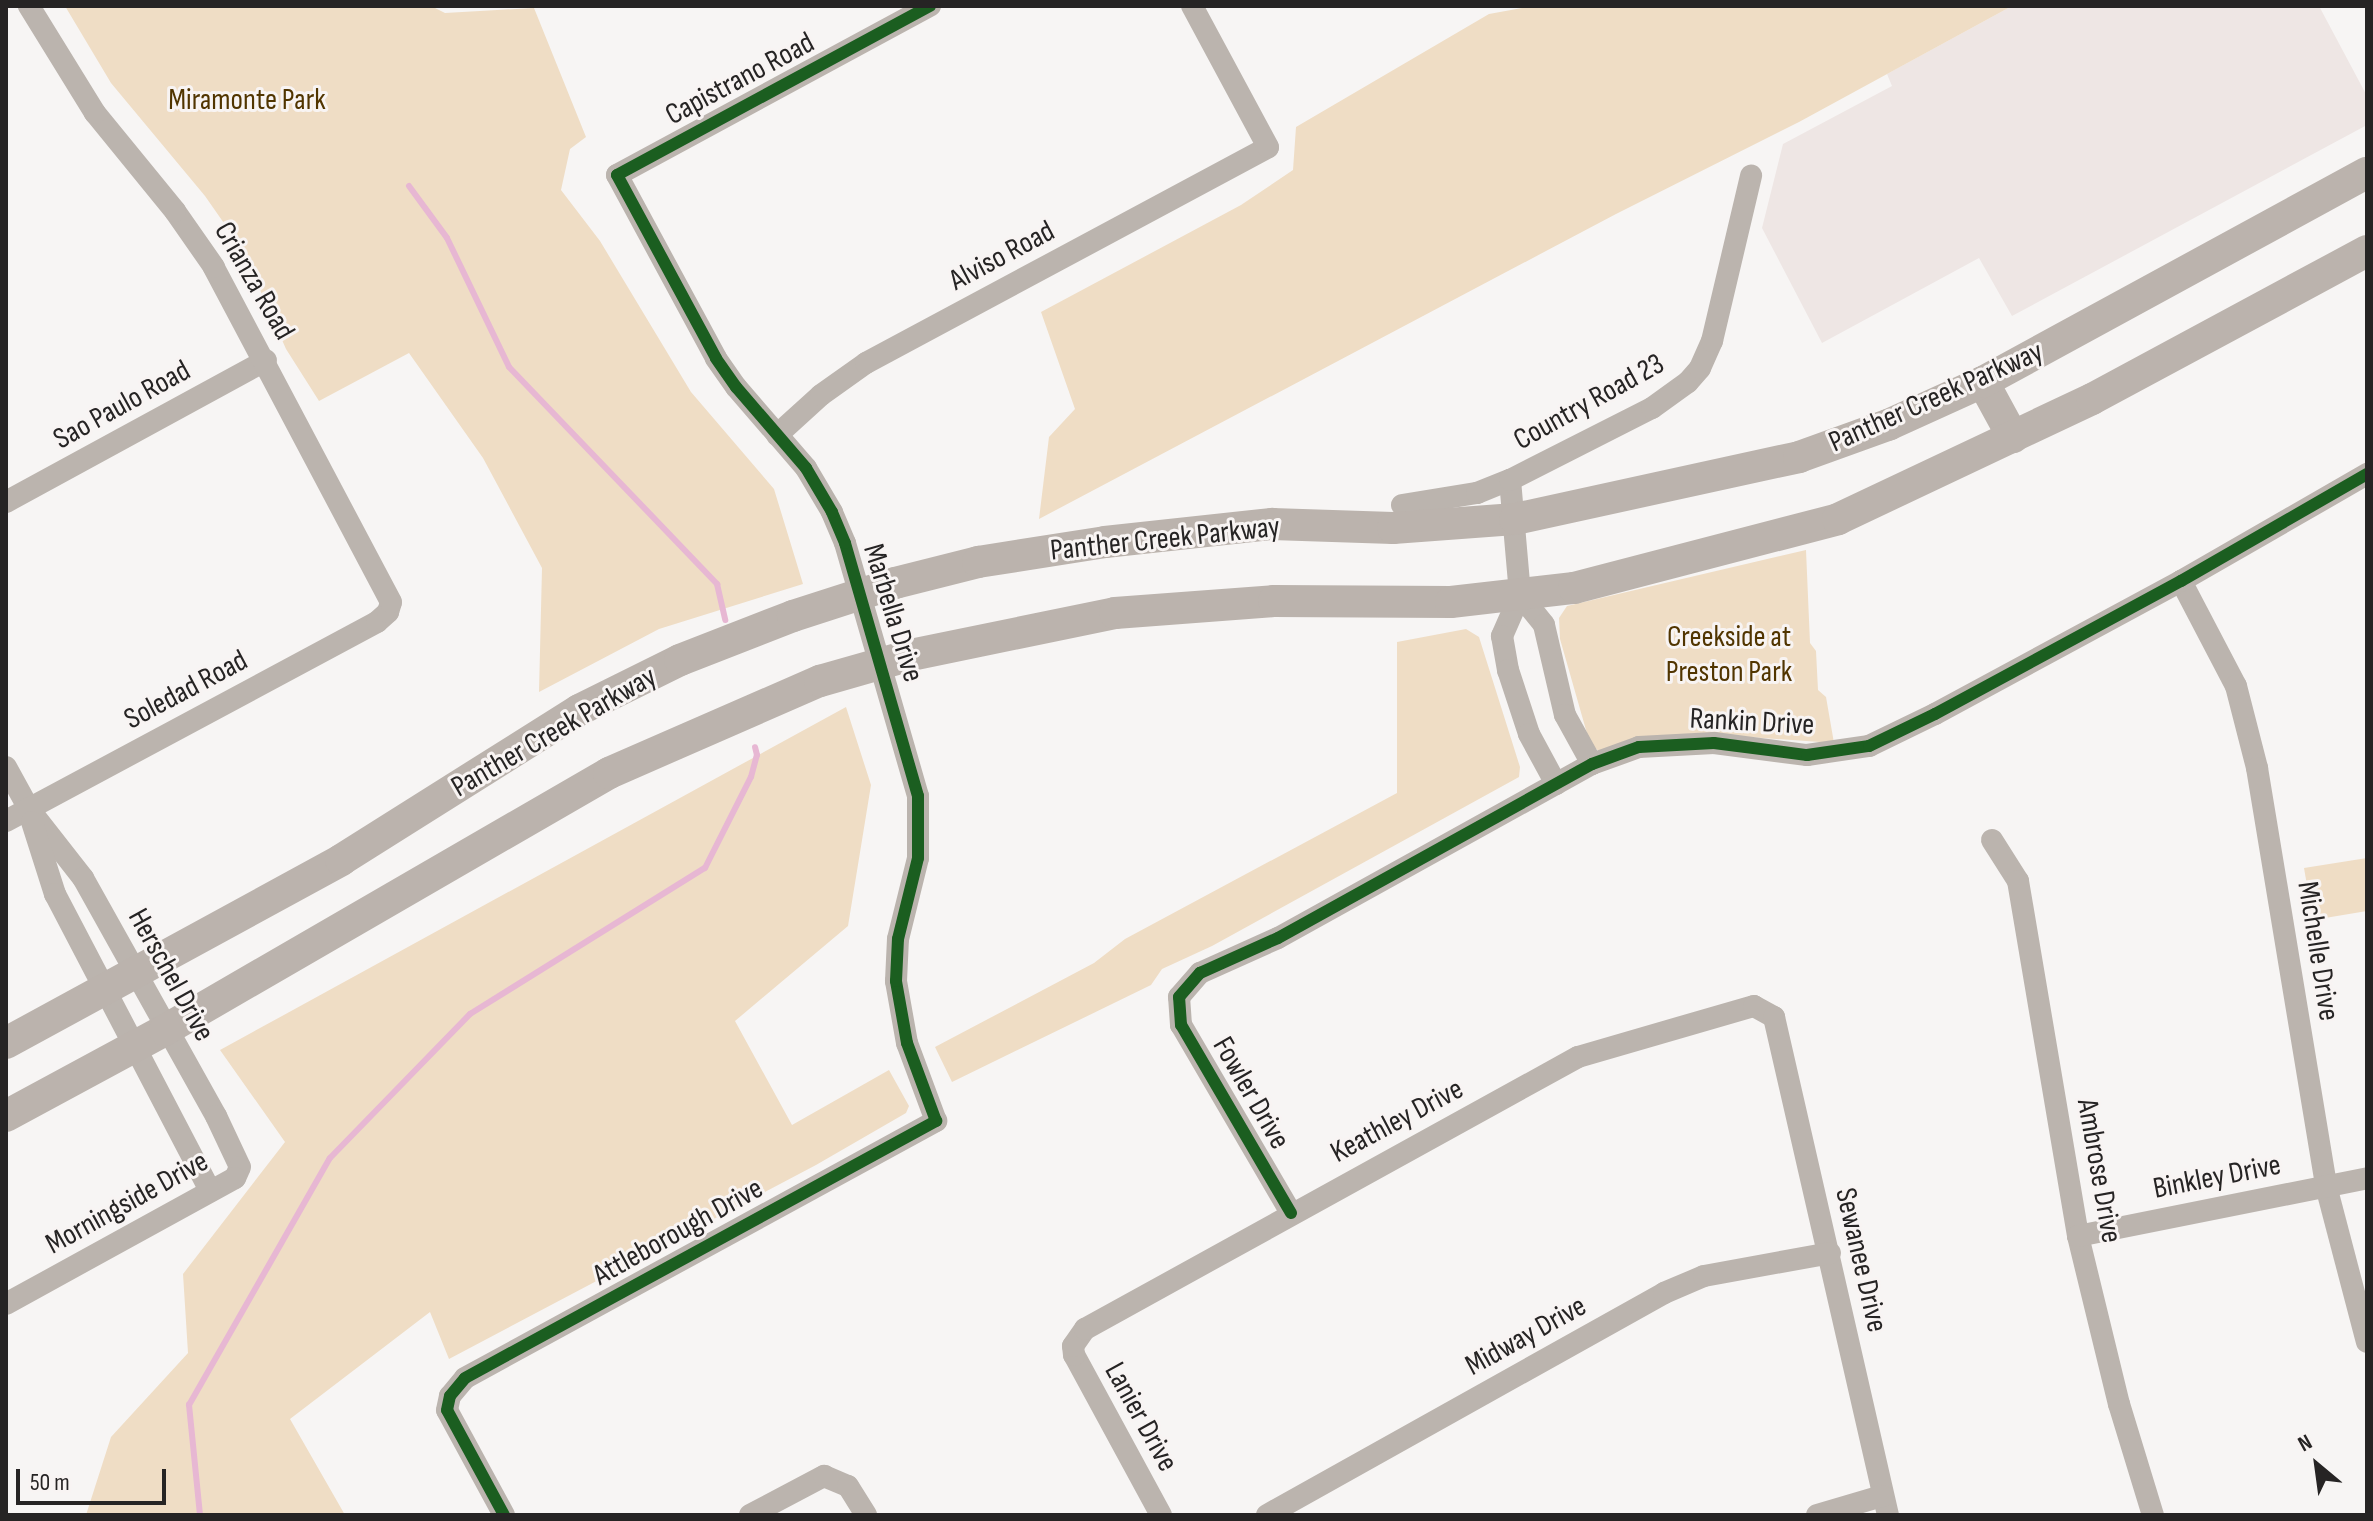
<!DOCTYPE html>
<style>
body{margin:0}
#map{position:relative;width:2373px;height:1521px;overflow:hidden;background:#f7f5f4;font-family:"Sofia Sans Condensed",sans-serif}
div>[style]{position:absolute}
.built>*{inset:0;background:#eee6e4}
.green>*{inset:0;background:#efddc5}
.stream>*{height:6px;margin:-3px;padding:0 3px;transform-origin:3px;border-radius:3px;background:#e7b7d3}
.street>*{height:22px;margin:-11px;padding:0 11px;transform-origin:11px;border-radius:11px;background:#bbb4ae}
.secondary>*{height:32px;margin:-16px;padding:0 16px;transform-origin:16px;border-radius:16px;background:#bbb3ad}
.cycleway>*{height:12px;margin:-6px;padding:0 6px;transform-origin:6px;border-radius:6px;background:#1b5e20}
span{translate:-50% -50%;white-space:nowrap;text-align:center;line-height:1.15;-webkit-text-stroke:6px #f8f4f3;paint-order:stroke}
.street-label{font-size:30px;color:#262424}
.park-label{font-size:30px;color:#513500}
.frame{position:absolute;inset:0;border:8px solid #262424;pointer-events:none}
.north{position:absolute;left:2277px;top:1425px;width:80px;height:80px;-webkit-text-stroke:6px #f8f4f3;paint-order:stroke;rotate:331deg;font-size:22px;font-weight:700;line-height:32px;text-align:center;color:#262424}
.north::after{content:'';display:block;margin:auto;width:28px;height:36px;background:#262424;clip-path:polygon(50% 0,100% 100%,50% 72%,0 100%)}
.scale{position:absolute;left:16px;top:1469px;width:150px;height:36px;box-sizing:border-box;border:4px solid #262424;border-top:0;padding-left:10px;font-size:24px;line-height:28px;white-space:nowrap;color:#262424;-webkit-text-stroke:6px #f8f4f3;paint-order:stroke}
</style>
<div id="map">
<div class="built">
<div style="clip-path:polygon(2012px 6px,2319px 6px,2367px 96px,2367px 125px,2012px 316px,1979px 258px,1822px 343px,1762px 228px,1783px 144px,1892px 86px,1887px 74px)"></div>
</div>
<div class="green">
<div style="clip-path:polygon(65px 6px,431px 6px,445px 13px,534px 8px,586px 137px,570px 149px,561px 190px,600px 241px,691px 392px,774px 489px,803px 584px,659px 629px,539px 692px,542px 568px,483px 458px,409px 353px,319px 401px,286px 349px,242px 249px,205px 196px,111px 83px)"></div>
<div style="clip-path:polygon(1533px 6px,2012px 6px,1799px 122px,1616px 214px,1039px 519px,1049px 437px,1075px 409px,1041px 312px,1241px 205px,1293px 170px,1296px 127px,1489px 14px)"></div>
<div style="clip-path:polygon(1806px 550px,1810px 643px,1816px 651px,1818px 690px,1826px 697px,1834px 743px,1722px 735px,1600px 752px,1590px 744px,1560px 639px,1559px 618px,1567px 606px)"></div>
<div style="clip-path:polygon(1466px 629px,1479px 637px,1520px 767px,1519px 777px,1212px 946px,1162px 969px,1151px 985px,952px 1082px,935px 1047px,1094px 963px,1125px 939px,1397px 793px,1397px 642px)"></div>
<div style="clip-path:polygon(846px 707px,871px 785px,848px 926px,735px 1021px,792px 1125px,889px 1070px,909px 1106px,906px 1113px,816px 1165px,449px 1359px,430px 1312px,290px 1419px,345px 1515px,86px 1515px,111px 1437px,188px 1353px,183px 1274px,285px 1142px,220px 1050px)"></div>
<div style="clip-path:polygon(2367px 858px,2367px 911px,2313px 920px,2304px 868px)"></div>
</div>
<div class="stream">
<div style="left:409px;top:186px;width:64px;rotate:53.8deg"></div>
<div style="left:447px;top:238px;width:143px;rotate:64.3deg"></div>
<div style="left:509px;top:367px;width:301px;rotate:46.2deg"></div>
<div style="left:717px;top:584px;width:37px;rotate:77deg"></div>
<div style="left:200px;top:1515px;width:111px;rotate:-95.7deg"></div>
<div style="left:189px;top:1405px;width:284px;rotate:-60.3deg"></div>
<div style="left:330px;top:1158px;width:201px;rotate:-45.8deg"></div>
<div style="left:470px;top:1014px;width:277px;rotate:-31.9deg"></div>
<div style="left:705px;top:868px;width:102px;rotate:-63.2deg"></div>
<div style="left:751px;top:777px;width:23px;rotate:-75deg"></div>
<div style="left:757px;top:755px;width:8px;rotate:-104deg"></div>
</div>
<div class="street">
<div style="left:777px;top:435px;width:59px;rotate:-42.3deg"></div>
<div style="left:821px;top:395px;width:55px;rotate:-35.4deg"></div>
<div style="left:866px;top:363px;width:456px;rotate:-28.2deg"></div>
<div style="left:1268px;top:147px;width:160px;rotate:-118.3deg"></div>
<div style="left:1510px;top:480px;width:115px;rotate:85deg"></div>
<div style="left:1520px;top:595px;width:45px;rotate:113.7deg"></div>
<div style="left:1502px;top:636px;width:35px;rotate:80deg"></div>
<div style="left:1508px;top:670px;width:67px;rotate:71.8deg"></div>
<div style="left:1529px;top:734px;width:57px;rotate:61.6deg"></div>
<div style="left:6px;top:502px;width:296px;rotate:-28.6deg"></div>
<div style="left:1402px;top:505px;width:76px;rotate:-9.1deg"></div>
<div style="left:1477px;top:493px;width:35px;rotate:-22deg"></div>
<div style="left:1510px;top:480px;width:159px;rotate:-26.9deg"></div>
<div style="left:1652px;top:408px;width:44px;rotate:-35.8deg"></div>
<div style="left:1688px;top:382px;width:18px;rotate:-49deg"></div>
<div style="left:1700px;top:368px;width:30px;rotate:-66deg"></div>
<div style="left:1712px;top:341px;width:170px;rotate:-76.7deg"></div>
<div style="left:2181px;top:581px;width:119px;rotate:62.4deg"></div>
<div style="left:2236px;top:686px;width:85px;rotate:75.6deg"></div>
<div style="left:2257px;top:768px;width:424px;rotate:80.6deg"></div>
<div style="left:2326px;top:1186px;width:161px;rotate:75.3deg"></div>
<div style="left:1520px;top:595px;width:38px;rotate:51deg"></div>
<div style="left:1544px;top:625px;width:92px;rotate:76.9deg"></div>
<div style="left:1565px;top:715px;width:56px;rotate:61.1deg"></div>
<div style="left:6px;top:767px;width:48px;rotate:61.3deg"></div>
<div style="left:29px;top:809px;width:88px;rotate:52deg"></div>
<div style="left:83px;top:878px;width:273px;rotate:60.8deg"></div>
<div style="left:216px;top:1116px;width:56px;rotate:64.8deg"></div>
<div style="left:240px;top:1167px;width:12px;rotate:114deg"></div>
<div style="left:235px;top:1178px;width:261px;rotate:151.2deg"></div>
<div style="left:6px;top:821px;width:421px;rotate:-28.2deg"></div>
<div style="left:377px;top:622px;width:15px;rotate:-42deg"></div>
<div style="left:388px;top:612px;width:10px;rotate:-73deg"></div>
<div style="left:391px;top:602px;width:379px;rotate:-117.9deg"></div>
<div style="left:214px;top:267px;width:68px;rotate:-124.9deg"></div>
<div style="left:175px;top:211px;width:127px;rotate:-129.2deg"></div>
<div style="left:95px;top:113px;width:126px;rotate:-121.7deg"></div>
<div style="left:32px;top:822px;width:76px;rotate:72.3deg"></div>
<div style="left:55px;top:894px;width:335px;rotate:62.4deg"></div>
<div style="left:1992px;top:840px;width:49px;rotate:57.6deg"></div>
<div style="left:2018px;top:881px;width:360px;rotate:80.4deg"></div>
<div style="left:2078px;top:1236px;width:173px;rotate:76.3deg"></div>
<div style="left:2119px;top:1404px;width:116px;rotate:73deg"></div>
<div style="left:1291px;top:1213px;width:218px;rotate:-120.3deg"></div>
<div style="left:1181px;top:1025px;width:28px;rotate:-94deg"></div>
<div style="left:1179px;top:997px;width:32px;rotate:-49deg"></div>
<div style="left:1200px;top:973px;width:85px;rotate:-24.2deg"></div>
<div style="left:1278px;top:938px;width:359px;rotate:-29deg"></div>
<div style="left:1592px;top:764px;width:50px;rotate:-19.9deg"></div>
<div style="left:1639px;top:747px;width:75px;rotate:-3.1deg"></div>
<div style="left:1714px;top:743px;width:94px;rotate:7.4deg"></div>
<div style="left:1807px;top:755px;width:63px;rotate:-8.3deg"></div>
<div style="left:1869px;top:746px;width:73px;rotate:-25.9deg"></div>
<div style="left:1935px;top:714px;width:280px;rotate:-28.4deg"></div>
<div style="left:2181px;top:581px;width:215px;rotate:-29.9deg"></div>
<div style="left:2078px;top:1236px;width:295px;rotate:-11.3deg"></div>
<div style="left:504px;top:1515px;width:119px;rotate:-118.5deg"></div>
<div style="left:447px;top:1410px;width:14px;rotate:-78deg"></div>
<div style="left:450px;top:1396px;width:23px;rotate:-50deg"></div>
<div style="left:465px;top:1378px;width:537px;rotate:-28.62deg"></div>
<div style="left:936px;top:1121px;width:83px;rotate:-110.4deg"></div>
<div style="left:907px;top:1043px;width:63px;rotate:-100.1deg"></div>
<div style="left:896px;top:981px;width:42px;rotate:-87.3deg"></div>
<div style="left:898px;top:939px;width:83px;rotate:-76.1deg"></div>
<div style="left:918px;top:858px;width:62px;rotate:-90deg"></div>
<div style="left:918px;top:796px;width:263px;rotate:-106.1deg"></div>
<div style="left:845px;top:543px;width:34px;rotate:-113deg"></div>
<div style="left:832px;top:512px;width:51px;rotate:-120.6deg"></div>
<div style="left:806px;top:468px;width:107px;rotate:-130.8deg"></div>
<div style="left:736px;top:387px;width:35px;rotate:-125deg"></div>
<div style="left:716px;top:358px;width:208px;rotate:-118.4deg"></div>
<div style="left:617px;top:175px;width:356px;rotate:-28.4deg"></div>
<div style="left:750px;top:1515px;width:84px;rotate:-27.8deg"></div>
<div style="left:824px;top:1476px;width:26px;rotate:23deg"></div>
<div style="left:848px;top:1486px;width:34px;rotate:58deg"></div>
<div style="left:1161px;top:1515px;width:182px;rotate:-118.5deg"></div>
<div style="left:1074px;top:1355px;width:9px;rotate:-96deg"></div>
<div style="left:1073px;top:1346px;width:21px;rotate:-55deg"></div>
<div style="left:1085px;top:1329px;width:563px;rotate:-28.89deg"></div>
<div style="left:1578px;top:1057px;width:183px;rotate:-16.2deg"></div>
<div style="left:1754px;top:1006px;width:23px;rotate:29deg"></div>
<div style="left:1774px;top:1017px;width:511px;rotate:77.11deg"></div>
<div style="left:1267px;top:1515px;width:455px;rotate:-29.2deg"></div>
<div style="left:1664px;top:1293px;width:43px;rotate:-23deg"></div>
<div style="left:1704px;top:1276px;width:128px;rotate:-10.3deg"></div>
<div style="left:1817px;top:1515px;width:68px;rotate:-16.3deg"></div>
</div>
<div class="secondary">
<div style="left:1983px;top:382px;width:63px;rotate:61.4deg"></div>
<div style="left:6px;top:1043px;width:382px;rotate:-28.6deg"></div>
<div style="left:341px;top:860px;width:281px;rotate:-32.2deg"></div>
<div style="left:579px;top:710px;width:113px;rotate:-26.3deg"></div>
<div style="left:680px;top:660px;width:121px;rotate:-21.3deg"></div>
<div style="left:793px;top:616px;width:107px;rotate:-17.9deg"></div>
<div style="left:895px;top:583px;width:86px;rotate:-14.2deg"></div>
<div style="left:978px;top:562px;width:129px;rotate:-8.9deg"></div>
<div style="left:1105px;top:542px;width:168px;rotate:-6.2deg"></div>
<div style="left:1272px;top:524px;width:121px;rotate:1.9deg"></div>
<div style="left:1393px;top:528px;width:122px;rotate:-4.2deg"></div>
<div style="left:1515px;top:519px;width:291px;rotate:-12.3deg"></div>
<div style="left:1799px;top:457px;width:95px;rotate:-19.8deg"></div>
<div style="left:1888px;top:425px;width:104px;rotate:-24.4deg"></div>
<div style="left:1983px;top:382px;width:437px;rotate:-28.6deg"></div>
<div style="left:6px;top:1116px;width:181px;rotate:-28.4deg"></div>
<div style="left:165px;top:1030px;width:513px;rotate:-30.06deg"></div>
<div style="left:609px;top:773px;width:230px;rotate:-23.6deg"></div>
<div style="left:820px;top:681px;width:95px;rotate:-15.9deg"></div>
<div style="left:911px;top:655px;width:208px;rotate:-11.6deg"></div>
<div style="left:1115px;top:613px;width:159px;rotate:-4.3deg"></div>
<div style="left:1274px;top:601px;width:177px;rotate:0.3deg"></div>
<div style="left:1451px;top:602px;width:124px;rotate:-6.5deg"></div>
<div style="left:1574px;top:588px;width:273px;rotate:-14.6deg"></div>
<div style="left:1838px;top:519px;width:281px;rotate:-25.3deg"></div>
<div style="left:2092px;top:399px;width:312px;rotate:-28.3deg"></div>
</div>
<div class="cycleway">
<div style="left:1291px;top:1213px;width:218px;rotate:-120.3deg"></div>
<div style="left:1181px;top:1025px;width:28px;rotate:-94deg"></div>
<div style="left:1179px;top:997px;width:32px;rotate:-49deg"></div>
<div style="left:1200px;top:973px;width:85px;rotate:-24.2deg"></div>
<div style="left:1278px;top:938px;width:359px;rotate:-29deg"></div>
<div style="left:1592px;top:764px;width:50px;rotate:-19.9deg"></div>
<div style="left:1639px;top:747px;width:75px;rotate:-3.1deg"></div>
<div style="left:1714px;top:743px;width:94px;rotate:7.4deg"></div>
<div style="left:1807px;top:755px;width:63px;rotate:-8.3deg"></div>
<div style="left:1869px;top:746px;width:73px;rotate:-25.9deg"></div>
<div style="left:1935px;top:714px;width:280px;rotate:-28.4deg"></div>
<div style="left:2181px;top:581px;width:215px;rotate:-29.9deg"></div>
<div style="left:504px;top:1515px;width:119px;rotate:-118.5deg"></div>
<div style="left:447px;top:1410px;width:14px;rotate:-78deg"></div>
<div style="left:450px;top:1396px;width:23px;rotate:-50deg"></div>
<div style="left:465px;top:1378px;width:537px;rotate:-28.62deg"></div>
<div style="left:936px;top:1121px;width:83px;rotate:-110.4deg"></div>
<div style="left:907px;top:1043px;width:63px;rotate:-100.1deg"></div>
<div style="left:896px;top:981px;width:42px;rotate:-87.3deg"></div>
<div style="left:898px;top:939px;width:83px;rotate:-76.1deg"></div>
<div style="left:918px;top:858px;width:62px;rotate:-90deg"></div>
<div style="left:918px;top:796px;width:263px;rotate:-106.1deg"></div>
<div style="left:845px;top:543px;width:34px;rotate:-113deg"></div>
<div style="left:832px;top:512px;width:51px;rotate:-120.6deg"></div>
<div style="left:806px;top:468px;width:107px;rotate:-130.8deg"></div>
<div style="left:736px;top:387px;width:35px;rotate:-125deg"></div>
<div style="left:716px;top:358px;width:208px;rotate:-118.4deg"></div>
<div style="left:617px;top:175px;width:356px;rotate:-28.4deg"></div>
</div>
<div class="street-label">
<span style="left:740px;top:79px;rotate:-28deg">Capistrano Road</span>
<span style="left:1002px;top:256px;rotate:-28deg">Alviso Road</span>
<span style="left:254px;top:281px;rotate:60deg">Crianza Road</span>
<span style="left:1936px;top:397px;rotate:-24deg">Panther Creek Parkway</span>
<span style="left:1589px;top:402px;rotate:-29deg">Country Road 23</span>
<span style="left:122px;top:405px;rotate:-29deg">Sao Paulo Road</span>
<span style="left:1165px;top:539px;rotate:-6deg">Panther Creek Parkway</span>
<span style="left:893px;top:613px;rotate:73deg">Marbella Drive</span>
<span style="left:186px;top:690px;rotate:-28deg">Soledad Road</span>
<span style="left:1752px;top:722px;rotate:3deg">Rankin Drive</span>
<span style="left:554px;top:732px;rotate:-30deg">Panther Creek Parkway</span>
<span style="left:2318px;top:951px;rotate:81deg">Michelle Drive</span>
<span style="left:171px;top:975px;rotate:61deg">Herschel Drive</span>
<span style="left:1251px;top:1093px;rotate:60deg">Fowler Drive</span>
<span style="left:1397px;top:1121px;rotate:-28deg">Keathley Drive</span>
<span style="left:2099px;top:1171px;rotate:80deg">Ambrose Drive</span>
<span style="left:2217px;top:1177px;rotate:-11deg">Binkley Drive</span>
<span style="left:127px;top:1203px;rotate:-29deg">Morningside Drive</span>
<span style="left:678px;top:1232px;rotate:-29deg">Attleborough Drive</span>
<span style="left:1861px;top:1260px;rotate:77deg">Sewanee Drive</span>
<span style="left:1526px;top:1336px;rotate:-29deg">Midway Drive</span>
<span style="left:1141px;top:1417px;rotate:61deg">Lanier Drive</span>
</div>
<div class="park-label">
<span style="left:247px;top:100px">Miramonte Park</span>
<span style="left:1729px;top:654px">Creekside at<br>Preston Park</span>
</div>
<div class="frame"></div>
<div class="north">N</div>
<div class="scale">50 m</div>
</div>
